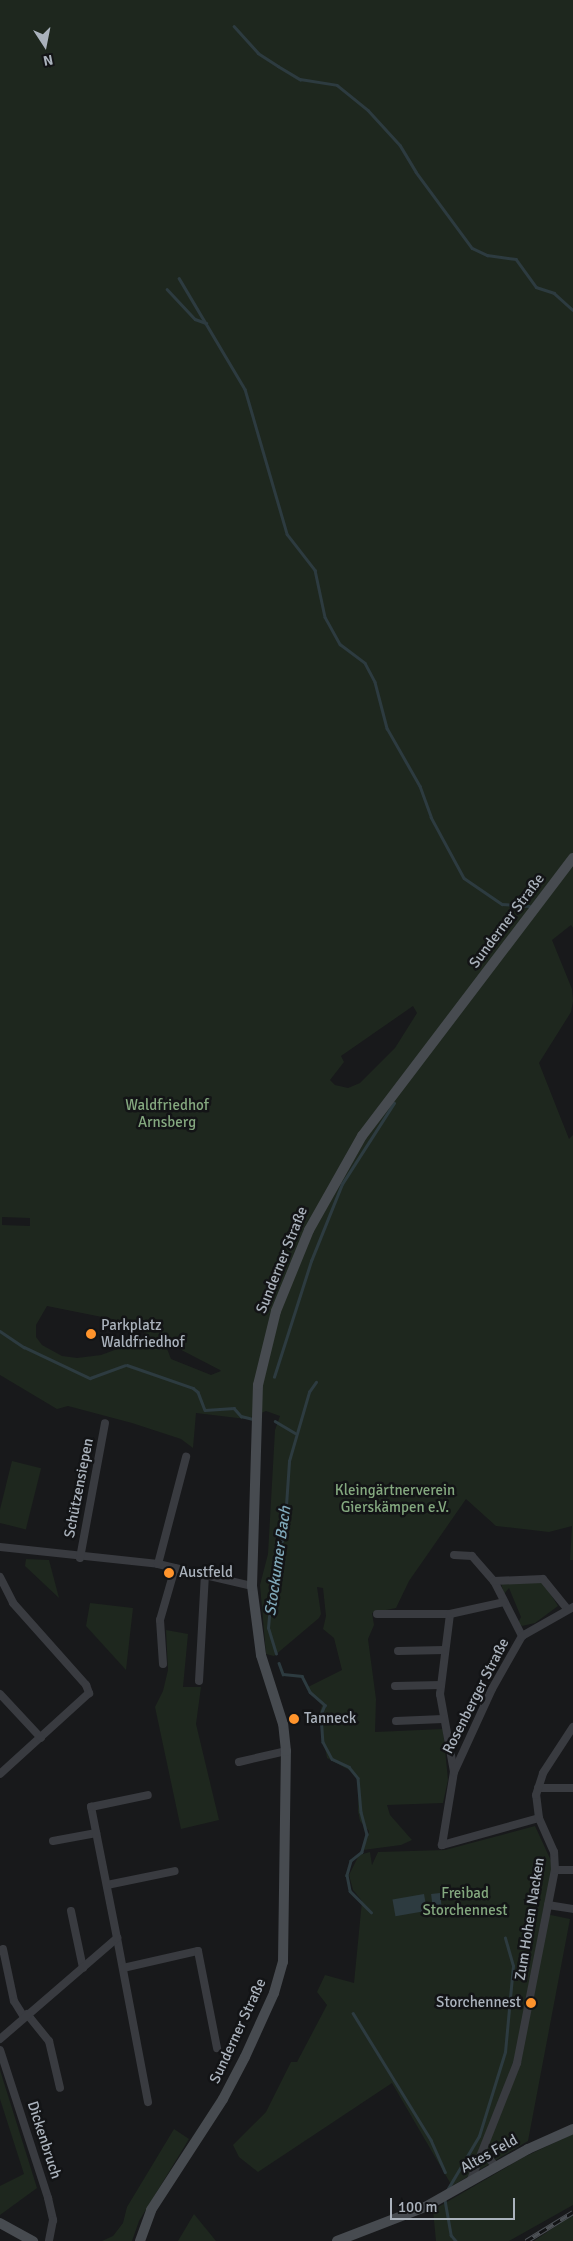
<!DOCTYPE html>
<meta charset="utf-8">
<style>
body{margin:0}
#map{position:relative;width:573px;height:2241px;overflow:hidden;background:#18191b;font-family:Signika,sans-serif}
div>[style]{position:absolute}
.green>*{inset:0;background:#1e271e;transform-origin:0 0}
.water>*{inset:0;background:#2d3b40;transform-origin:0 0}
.stream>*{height:2.5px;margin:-1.25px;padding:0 1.25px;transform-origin:1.25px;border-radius:1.25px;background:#2d3b40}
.minor>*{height:8px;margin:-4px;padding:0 4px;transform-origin:4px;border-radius:4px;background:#393b40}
.secondary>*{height:10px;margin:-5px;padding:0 5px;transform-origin:5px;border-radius:5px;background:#474b50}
.rail>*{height:4.5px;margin-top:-2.25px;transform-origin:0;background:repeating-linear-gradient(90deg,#131416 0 8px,#4c5055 0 16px);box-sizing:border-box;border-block:1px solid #4c5055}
.dots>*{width:14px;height:14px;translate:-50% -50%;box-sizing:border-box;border:2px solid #131416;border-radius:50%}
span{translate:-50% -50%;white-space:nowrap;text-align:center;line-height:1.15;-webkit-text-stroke:5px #131416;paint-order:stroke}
.street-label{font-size:15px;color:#aab2bc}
.park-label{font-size:15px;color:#84a87f}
.poi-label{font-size:15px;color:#aab2bc}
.left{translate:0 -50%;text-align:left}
.right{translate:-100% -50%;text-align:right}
.water-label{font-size:16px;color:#7fa8b9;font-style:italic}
.north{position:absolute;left:20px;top:20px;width:50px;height:50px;-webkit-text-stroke:4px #131416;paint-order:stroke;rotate:169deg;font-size:14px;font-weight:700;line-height:20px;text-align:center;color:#aab2bc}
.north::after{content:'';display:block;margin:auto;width:18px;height:22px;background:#aab2bc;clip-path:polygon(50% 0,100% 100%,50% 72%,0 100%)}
.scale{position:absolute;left:390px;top:2198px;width:125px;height:22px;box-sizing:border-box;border:2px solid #aab2bc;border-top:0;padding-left:6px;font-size:15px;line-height:18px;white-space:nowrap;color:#aab2bc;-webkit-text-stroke:4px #131416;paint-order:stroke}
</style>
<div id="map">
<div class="green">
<div style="clip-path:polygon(evenodd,0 0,573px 0,573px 928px,571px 925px,552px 940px,572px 989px,573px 1001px,571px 1012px,539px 1063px,569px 1139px,573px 1135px,573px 1560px,570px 1560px,572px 1526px,549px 1532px,496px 1526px,466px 1499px,409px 1581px,396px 1608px,372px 1613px,374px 1625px,368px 1639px,376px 1699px,375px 1732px,443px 1729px,448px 1780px,443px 1803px,387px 1805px,390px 1815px,412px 1840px,401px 1845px,363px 1850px,369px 1831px,360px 1821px,358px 1811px,359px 1781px,351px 1771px,327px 1758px,319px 1715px,322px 1705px,306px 1688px,342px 1670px,334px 1638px,323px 1629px,326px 1616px,323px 1588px,317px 1587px,321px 1614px,319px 1618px,274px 1656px,266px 1654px,260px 1585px,268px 1554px,275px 1430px,280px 1416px,266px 1411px,246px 1419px,196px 1413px,193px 1448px,181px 1439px,132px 1423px,68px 1406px,57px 1409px,0 1375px,0 0,413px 1006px,417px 1013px,395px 1048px,360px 1083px,348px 1088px,335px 1085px,330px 1080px,344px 1062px,341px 1056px,413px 1006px,0 0,2px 1217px,30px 1218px,30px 1226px,2px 1225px,2px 1217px,0 0,47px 1306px,132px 1323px,150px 1337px,101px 1355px,77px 1358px,62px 1356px,42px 1345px,36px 1337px,36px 1325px,47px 1306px,0 0,164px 1341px,220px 1370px,221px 1371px,211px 1375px,171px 1359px,164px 1341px)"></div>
<div style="left:12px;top:1461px;width:30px;height:63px;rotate:14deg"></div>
<div style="clip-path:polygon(26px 1559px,49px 1560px,59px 1598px,25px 1566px)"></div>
<div style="clip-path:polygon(542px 1581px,558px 1606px,535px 1623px,522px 1626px,518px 1623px,521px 1617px,509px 1588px,504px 1594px,501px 1583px)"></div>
<div style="clip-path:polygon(90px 1603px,133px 1608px,126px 1670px,86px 1626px)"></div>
<div style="clip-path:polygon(166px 1630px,188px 1634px,183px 1687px,201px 1687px,196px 1724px,219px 1820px,181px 1829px,155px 1707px,163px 1691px,168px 1670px)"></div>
<div style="clip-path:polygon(535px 1826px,553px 1865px,546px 1914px,570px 1919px,528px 2141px,452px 2186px,392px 2083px,258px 2172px,239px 2157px,233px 2145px,266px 2112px,291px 2062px,297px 2062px,327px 2005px,317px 1992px,325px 1975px,354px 1983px,362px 1901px,353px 1890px,349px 1875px,359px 1855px,370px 1852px,372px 1865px,378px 1852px,445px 1850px)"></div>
<div style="clip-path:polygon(0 2070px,37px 2188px,0 2215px,0 2186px,24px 2174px,0 2099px)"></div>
<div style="clip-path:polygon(174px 2129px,189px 2139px,139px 2221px,132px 2241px,102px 2241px,113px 2236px,123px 2223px,127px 2207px)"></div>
<div style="clip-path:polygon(573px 2134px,573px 2205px,509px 2241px,436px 2241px,433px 2210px,524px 2157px)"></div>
<div style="clip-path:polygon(194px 2214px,216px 2241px,178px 2241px)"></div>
<div style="clip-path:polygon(573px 2215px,573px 2241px,534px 2241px,563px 2221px)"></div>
</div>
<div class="water">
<div style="left:440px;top:1893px;width:16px;height:9px;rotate:83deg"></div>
<div style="left:424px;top:1894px;width:17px;height:32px;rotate:80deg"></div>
</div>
<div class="stream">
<div style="left:234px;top:26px;width:36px;rotate:48deg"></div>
<div style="left:258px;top:53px;width:24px;rotate:33deg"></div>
<div style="left:278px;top:66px;width:26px;rotate:31deg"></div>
<div style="left:300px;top:79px;width:37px;rotate:9deg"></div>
<div style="left:337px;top:85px;width:40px;rotate:39deg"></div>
<div style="left:368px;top:110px;width:47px;rotate:47.6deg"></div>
<div style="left:400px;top:145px;width:31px;rotate:59deg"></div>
<div style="left:416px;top:172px;width:94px;rotate:53.6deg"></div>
<div style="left:472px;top:248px;width:17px;rotate:25deg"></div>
<div style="left:487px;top:255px;width:29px;rotate:8deg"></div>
<div style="left:516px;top:259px;width:34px;rotate:54deg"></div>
<div style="left:536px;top:287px;width:19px;rotate:18deg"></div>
<div style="left:554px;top:293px;width:25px;rotate:42deg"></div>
<div style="left:179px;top:278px;width:129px;rotate:59.3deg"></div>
<div style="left:245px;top:389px;width:151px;rotate:73.8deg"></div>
<div style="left:287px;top:534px;width:46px;rotate:52.1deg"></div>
<div style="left:315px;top:570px;width:48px;rotate:78deg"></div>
<div style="left:325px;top:617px;width:31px;rotate:61deg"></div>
<div style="left:340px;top:644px;width:31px;rotate:37deg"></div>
<div style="left:365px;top:663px;width:21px;rotate:62deg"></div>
<div style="left:375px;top:682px;width:48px;rotate:75.4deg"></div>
<div style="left:387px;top:728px;width:67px;rotate:60.4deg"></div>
<div style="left:420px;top:786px;width:33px;rotate:70deg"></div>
<div style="left:431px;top:817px;width:69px;rotate:61.6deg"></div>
<div style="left:464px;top:878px;width:46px;rotate:34.4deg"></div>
<div style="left:502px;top:904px;width:27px;rotate:4deg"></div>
<div style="left:167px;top:289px;width:41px;rotate:47deg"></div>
<div style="left:195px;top:319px;width:12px;rotate:20deg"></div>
<div style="left:0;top:1331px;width:29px;rotate:34deg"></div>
<div style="left:24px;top:1347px;width:73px;rotate:25.2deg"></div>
<div style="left:90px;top:1378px;width:37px;rotate:-20deg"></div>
<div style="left:127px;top:1365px;width:70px;rotate:19.2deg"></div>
<div style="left:193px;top:1388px;width:6px;rotate:39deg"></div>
<div style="left:198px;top:1392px;width:19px;rotate:69deg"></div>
<div style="left:205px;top:1410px;width:29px;rotate:-4deg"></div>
<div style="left:234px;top:1408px;width:11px;rotate:49deg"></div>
<div style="left:241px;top:1416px;width:12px;rotate:14deg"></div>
<div style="left:274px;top:1377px;width:122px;rotate:-72.3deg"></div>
<div style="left:311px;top:1261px;width:83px;rotate:-68.1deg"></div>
<div style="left:342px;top:1184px;width:96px;rotate:-57.3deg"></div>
<div style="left:275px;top:1421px;width:23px;rotate:31deg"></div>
<div style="left:276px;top:1654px;width:27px;rotate:-107deg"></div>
<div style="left:268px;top:1628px;width:36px;rotate:-85deg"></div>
<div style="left:271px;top:1592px;width:34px;rotate:-82deg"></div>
<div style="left:276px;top:1558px;width:24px;rotate:-71deg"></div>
<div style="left:284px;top:1535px;width:74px;rotate:-86.1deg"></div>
<div style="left:289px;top:1461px;width:72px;rotate:-73.8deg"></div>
<div style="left:309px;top:1392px;width:12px;rotate:-55deg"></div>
<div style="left:279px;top:1663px;width:12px;rotate:70deg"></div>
<div style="left:283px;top:1674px;width:19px;rotate:6deg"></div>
<div style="left:302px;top:1676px;width:18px;rotate:63deg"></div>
<div style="left:310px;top:1692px;width:20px;rotate:41deg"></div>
<div style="left:325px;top:1705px;width:11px;rotate:112deg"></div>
<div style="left:321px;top:1715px;width:27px;rotate:86deg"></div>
<div style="left:323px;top:1742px;width:19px;rotate:62deg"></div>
<div style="left:332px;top:1759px;width:19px;rotate:25deg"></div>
<div style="left:349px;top:1767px;width:14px;rotate:51deg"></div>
<div style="left:358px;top:1778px;width:34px;rotate:85deg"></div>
<div style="left:361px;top:1812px;width:23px;rotate:75deg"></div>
<div style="left:367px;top:1834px;width:19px;rotate:106deg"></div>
<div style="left:362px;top:1852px;width:14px;rotate:141deg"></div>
<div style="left:351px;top:1861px;width:15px;rotate:106deg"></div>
<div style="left:347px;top:1875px;width:16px;rotate:79deg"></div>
<div style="left:350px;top:1891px;width:30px;rotate:45deg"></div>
<div style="left:353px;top:2013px;width:149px;rotate:58.4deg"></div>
<div style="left:431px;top:2140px;width:35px;rotate:66deg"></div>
<div style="left:446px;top:2192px;width:65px;rotate:-59.5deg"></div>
<div style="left:479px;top:2136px;width:88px;rotate:-72.8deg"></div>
<div style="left:505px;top:2052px;width:86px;rotate:-84.7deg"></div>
<div style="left:513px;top:1966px;width:29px;rotate:-106deg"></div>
<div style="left:445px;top:2200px;width:36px;rotate:80deg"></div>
<div style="left:451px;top:2235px;width:8px;rotate:50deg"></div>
</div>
<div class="minor">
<div style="left:0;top:1547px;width:159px;rotate:6.1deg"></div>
<div style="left:158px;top:1564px;width:97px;rotate:13.2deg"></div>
<div style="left:454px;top:1555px;width:18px;rotate:3deg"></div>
<div style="left:472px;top:1556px;width:33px;rotate:49deg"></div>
<div style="left:494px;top:1581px;width:62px;rotate:63deg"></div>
<div style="left:80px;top:1558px;width:137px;rotate:-79.5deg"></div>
<div style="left:158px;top:1564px;width:111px;rotate:-75.3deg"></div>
<div style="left:0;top:1577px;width:29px;rotate:63deg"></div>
<div style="left:13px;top:1603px;width:110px;rotate:48.3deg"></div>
<div style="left:86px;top:1685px;width:9px;rotate:69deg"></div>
<div style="left:89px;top:1693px;width:120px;rotate:137.7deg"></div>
<div style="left:494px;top:1581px;width:49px;rotate:-2.3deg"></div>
<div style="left:543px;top:1579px;width:38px;rotate:51deg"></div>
<div style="left:377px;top:1614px;width:73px"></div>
<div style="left:450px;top:1614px;width:81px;rotate:97.1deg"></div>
<div style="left:440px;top:1694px;width:79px;rotate:79.8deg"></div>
<div style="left:450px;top:1614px;width:55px;rotate:-12.5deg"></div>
<div style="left:398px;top:1651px;width:46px;rotate:-1.2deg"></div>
<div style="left:163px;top:1664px;width:44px;rotate:-93.9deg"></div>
<div style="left:160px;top:1620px;width:54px;rotate:-73.9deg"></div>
<div style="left:199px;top:1681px;width:106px;rotate:-86.8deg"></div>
<div style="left:395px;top:1686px;width:46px;rotate:-1.2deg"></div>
<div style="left:0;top:1694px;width:60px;rotate:47deg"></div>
<div style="left:396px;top:1721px;width:47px;rotate:-2.4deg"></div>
<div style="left:239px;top:1762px;width:48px;rotate:-13.2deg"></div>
<div style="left:538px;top:1788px;width:35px"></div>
<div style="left:539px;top:1818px;width:101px;rotate:164.4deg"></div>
<div style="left:442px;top:1845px;width:74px;rotate:-80.7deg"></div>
<div style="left:454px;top:1772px;width:91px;rotate:-65.4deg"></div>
<div style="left:492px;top:1689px;width:61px;rotate:-60.5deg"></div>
<div style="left:522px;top:1636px;width:59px;rotate:-29.6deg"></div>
<div style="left:53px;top:1841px;width:44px;rotate:-10.5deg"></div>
<div style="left:555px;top:1870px;width:18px"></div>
<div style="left:107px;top:1885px;width:69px;rotate:-11.6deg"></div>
<div style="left:548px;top:1905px;width:25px;rotate:9deg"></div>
<div style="left:71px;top:1911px;width:58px;rotate:78.1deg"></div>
<div style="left:117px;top:1938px;width:167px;rotate:79.3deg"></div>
<div style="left:3px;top:1949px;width:53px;rotate:78.1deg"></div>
<div style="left:14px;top:2001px;width:19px;rotate:58deg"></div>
<div style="left:123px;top:1968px;width:77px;rotate:-12.8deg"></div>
<div style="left:198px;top:1951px;width:99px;rotate:78.9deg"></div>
<div style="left:27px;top:2014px;width:35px;rotate:51deg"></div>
<div style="left:49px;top:2041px;width:48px;rotate:76.8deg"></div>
<div style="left:0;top:2039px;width:155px;rotate:-40.8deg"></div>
<div style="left:117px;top:1938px;width:134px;rotate:-101.2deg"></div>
<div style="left:91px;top:1807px;width:58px;rotate:-11.9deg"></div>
<div style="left:0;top:2050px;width:156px;rotate:72deg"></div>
<div style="left:48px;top:2198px;width:23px;rotate:77deg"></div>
<div style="left:53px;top:2220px;width:21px;rotate:101deg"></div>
<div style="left:483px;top:2151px;width:21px;rotate:51deg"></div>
<div style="left:470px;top:2182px;width:128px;rotate:-68.4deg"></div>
<div style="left:517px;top:2063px;width:197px;rotate:-78.9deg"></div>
<div style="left:555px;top:1870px;width:18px;rotate:-93deg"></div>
<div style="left:554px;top:1852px;width:37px;rotate:-114deg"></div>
<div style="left:539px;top:1818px;width:23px;rotate:-97deg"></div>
<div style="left:536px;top:1795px;width:23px;rotate:-72deg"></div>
<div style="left:543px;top:1773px;width:55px;rotate:-56.9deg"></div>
</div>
<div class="secondary">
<div style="left:0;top:2223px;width:38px;rotate:29deg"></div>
<div style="left:140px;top:2241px;width:33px;rotate:-70deg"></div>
<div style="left:151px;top:2210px;width:132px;rotate:-57deg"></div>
<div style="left:223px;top:2099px;width:47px;rotate:-62.4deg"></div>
<div style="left:245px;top:2057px;width:70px;rotate:-65.6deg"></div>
<div style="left:274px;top:1993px;width:32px;rotate:-74deg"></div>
<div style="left:283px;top:1962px;width:211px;rotate:-89.2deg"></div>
<div style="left:286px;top:1751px;width:27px;rotate:-96deg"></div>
<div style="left:283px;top:1724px;width:72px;rotate:-107.7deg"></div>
<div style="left:261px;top:1655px;width:70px;rotate:-97.4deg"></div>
<div style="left:252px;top:1586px;width:201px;rotate:-88.3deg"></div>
<div style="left:258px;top:1385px;width:76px;rotate:-76.3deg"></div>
<div style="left:276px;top:1311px;width:87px;rotate:-67.8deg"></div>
<div style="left:309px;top:1230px;width:108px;rotate:-60.6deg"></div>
<div style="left:362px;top:1136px;width:349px;rotate:-52.8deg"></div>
<div style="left:337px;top:2241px;width:94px;rotate:-21.1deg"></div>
<div style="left:425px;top:2207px;width:118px;rotate:-29.4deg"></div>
<div style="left:528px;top:2149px;width:49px;rotate:-24deg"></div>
</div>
<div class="rail">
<div style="left:526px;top:2241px;width:55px;rotate:-31.7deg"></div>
</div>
<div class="dots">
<div style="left:91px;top:1334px;background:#ff942c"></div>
<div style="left:169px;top:1573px;background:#ff942c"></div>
<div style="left:294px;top:1719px;background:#ff942c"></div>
<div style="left:531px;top:2003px;background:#ff942c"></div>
</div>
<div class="street-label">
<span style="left:507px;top:921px;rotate:-53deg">Sunderner Straße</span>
<span style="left:282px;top:1260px;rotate:-68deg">Sunderner Straße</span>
<span style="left:79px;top:1488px;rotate:-79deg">Schützensiepen</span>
<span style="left:476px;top:1696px;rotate:-63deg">Rosenberger Straße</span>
<span style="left:530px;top:1919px;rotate:-81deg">Zum Hohen Nacken</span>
<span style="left:238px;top:2031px;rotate:-65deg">Sunderner Straße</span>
<span style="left:44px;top:2140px;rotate:72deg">Dickenbruch</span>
<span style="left:489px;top:2154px;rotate:-29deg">Altes Feld</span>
</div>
<div class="park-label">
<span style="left:167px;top:1114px">Waldfriedhof<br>Arnsberg</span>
<span style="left:395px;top:1499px">Kleingärtnerverein<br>Gierskämpen e.V.</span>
<span style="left:465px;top:1902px">Freibad<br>Storchennest</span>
</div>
<div class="poi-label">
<span class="left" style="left:101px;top:1334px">Parkplatz<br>Waldfriedhof</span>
<span class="left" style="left:179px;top:1573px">Austfeld</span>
<span class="left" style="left:304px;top:1719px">Tanneck</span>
<span class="right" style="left:521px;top:2003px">Storchennest</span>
</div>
<div class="water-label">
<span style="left:278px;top:1561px;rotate:-82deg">Stockumer Bach</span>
</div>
<div class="north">N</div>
<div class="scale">100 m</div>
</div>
